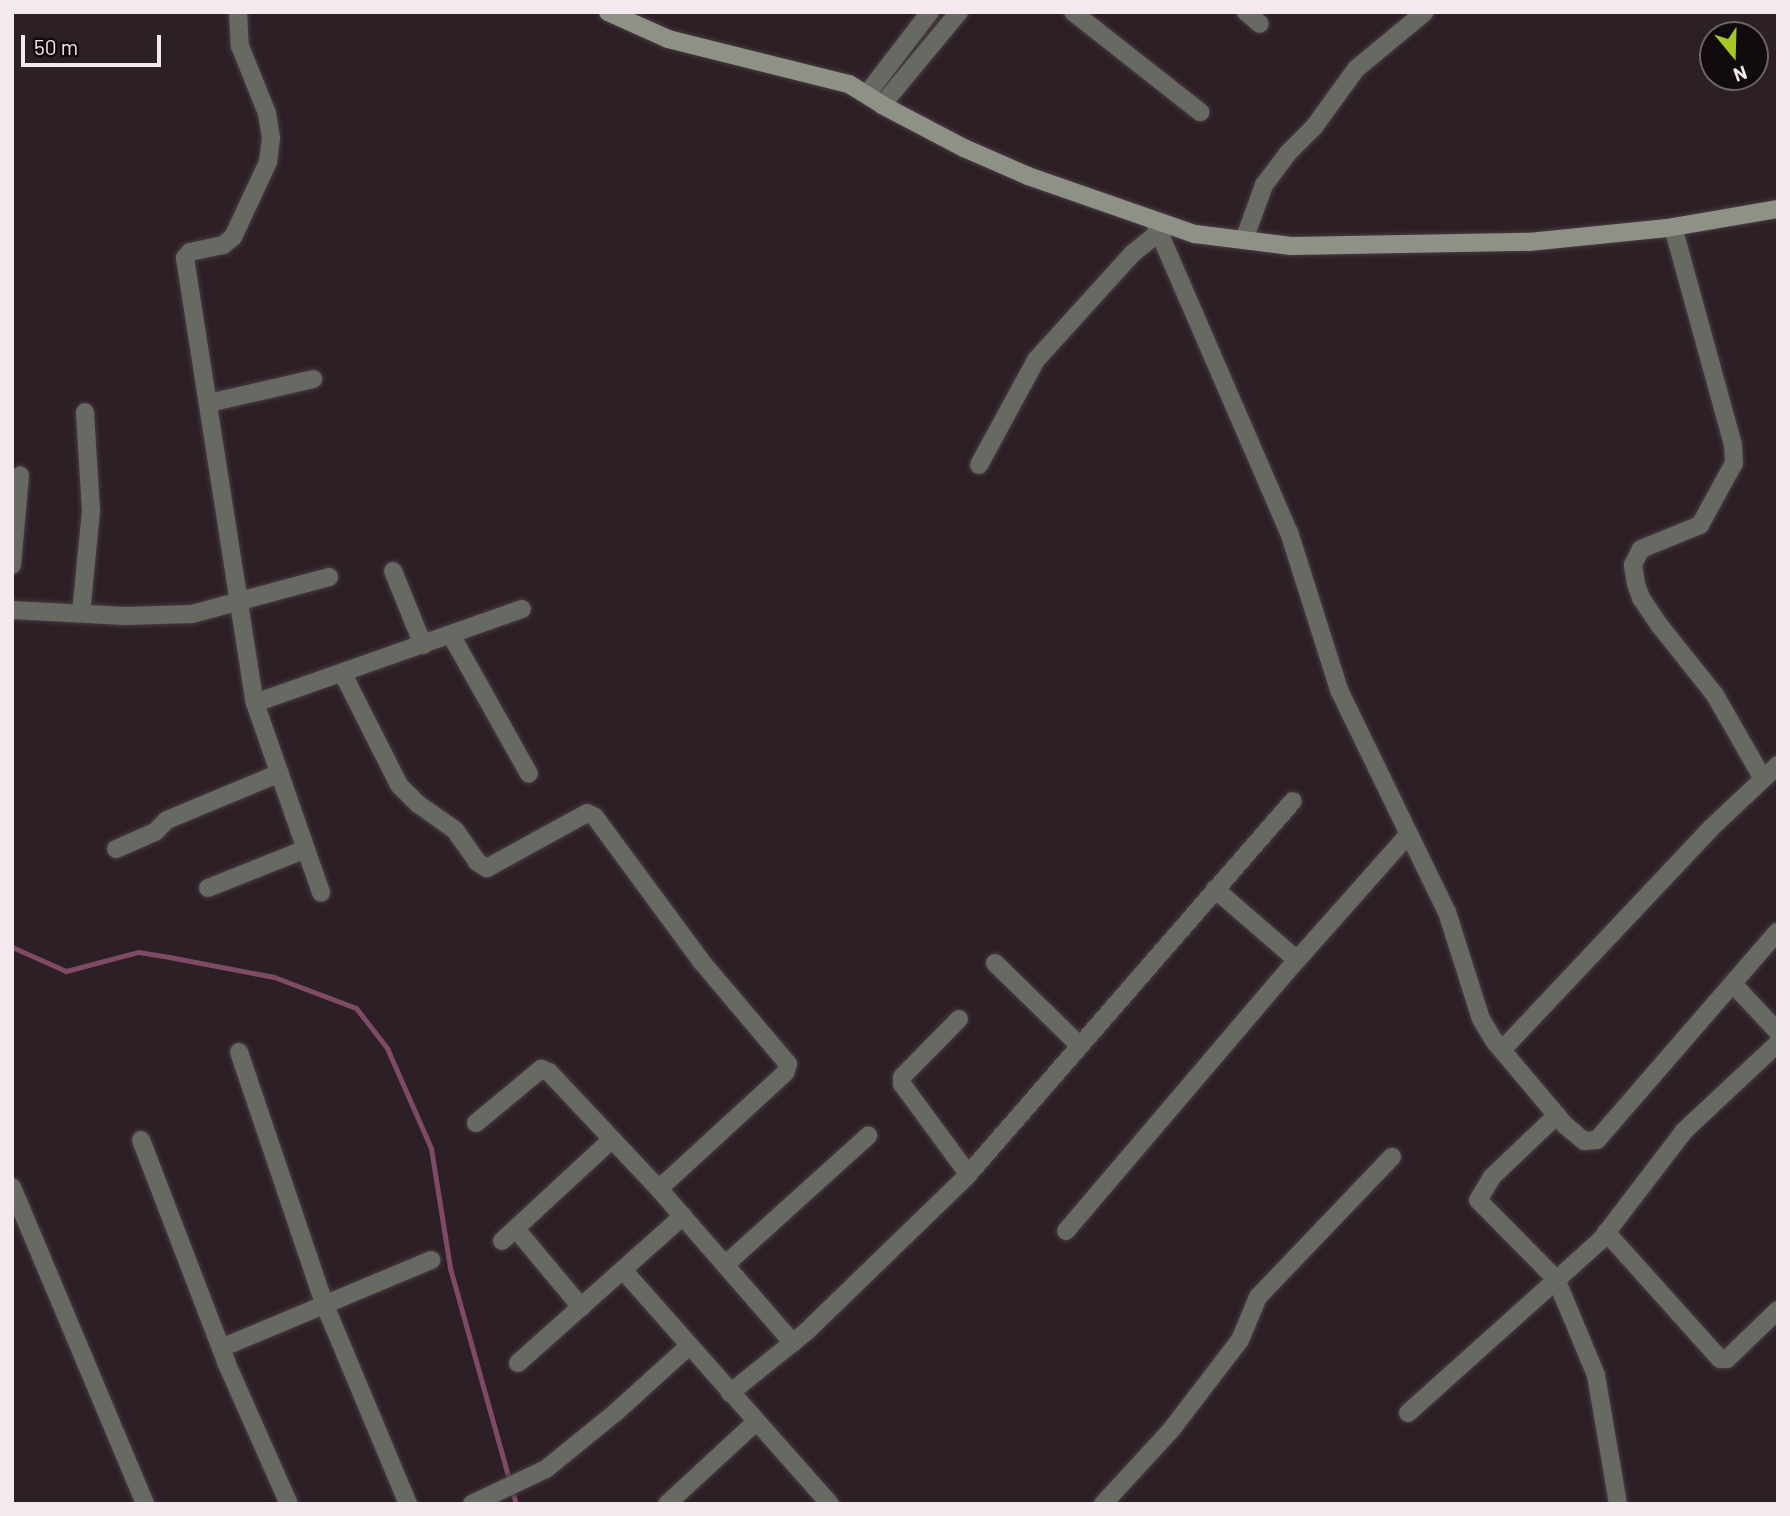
<!DOCTYPE html>
<style>
body{margin:0}
#map{position:relative;width:1790px;height:1516px;overflow:hidden;background:#2d1f26;font-family:Barlow,sans-serif}
div>[style]{position:absolute}
.stream>*{height:5px;margin:-2.5px;padding:0 2.5px;transform-origin:2.5px;border-radius:2.5px;background:#7e4a65}
.roads{filter:drop-shadow(0 0 2px #493b42) drop-shadow(0 0 2px #493b42)}
.minor>*{height:18px;margin:-9px;padding:0 9px;transform-origin:9px;border-radius:9px;background:#676963}
.secondary>*{height:18px;margin:-9px;padding:0 9px;transform-origin:9px;border-radius:9px;background:#8d9186}
span{translate:-50% -50%;white-space:nowrap;text-align:center;line-height:1.15;-webkit-text-stroke:6px #110b0e;paint-order:stroke}
.frame{position:absolute;inset:0;border:14px solid #f3e9ee;pointer-events:none}
.north{position:absolute;left:1699px;top:21px;width:70px;height:70px;box-sizing:border-box;background:#110b0e;border:2px solid #6b6468;border-radius:50%;rotate:161deg;font-size:19px;font-weight:700;line-height:28px;text-align:center;color:#f3e9ee}
.north::after{content:'';display:block;margin:auto;width:24px;height:32px;background:#a5c823;clip-path:polygon(50% 0,100% 100%,50% 72%,0 100%)}
.scale{position:absolute;left:21px;top:35px;width:140px;height:32px;box-sizing:border-box;border:4px solid #f3e9ee;border-top:0;padding-left:9px;font-size:21px;line-height:24px;white-space:nowrap;color:#f3e9ee;-webkit-text-stroke:5px #110b0e;paint-order:stroke}
</style>
<div id="map">
<div class="stream">
<div style="left:12px;top:947px;width:59px;rotate:24deg"></div>
<div style="left:66px;top:971px;width:74px;rotate:-14.8deg"></div>
<div style="left:138px;top:952px;width:31px;rotate:9deg"></div>
<div style="left:169px;top:957px;width:107px;rotate:10.8deg"></div>
<div style="left:274px;top:977px;width:88px;rotate:20.7deg"></div>
<div style="left:356px;top:1008px;width:51px;rotate:52.2deg"></div>
<div style="left:387px;top:1048px;width:109px;rotate:66.3deg"></div>
<div style="left:431px;top:1148px;width:121px;rotate:81deg"></div>
<div style="left:450px;top:1268px;width:245px;rotate:74.4deg"></div>
</div>
<div class="roads">
<div class="minor">
<div style="left:238px;top:12px;width:34px;rotate:87deg"></div>
<div style="left:240px;top:46px;width:72px;rotate:68.1deg"></div>
<div style="left:267px;top:113px;width:25px;rotate:81deg"></div>
<div style="left:271px;top:138px;width:24px;rotate:97deg"></div>
<div style="left:268px;top:162px;width:83px;rotate:115deg"></div>
<div style="left:233px;top:237px;width:13px;rotate:141deg"></div>
<div style="left:223px;top:245px;width:34px;rotate:168deg"></div>
<div style="left:190px;top:252px;width:8px;rotate:130deg"></div>
<div style="left:185px;top:258px;width:450px;rotate:81.1deg"></div>
<div style="left:255px;top:703px;width:201px;rotate:70.8deg"></div>
<div style="left:1073px;top:12px;width:162px;rotate:38.2deg"></div>
<div style="left:1246px;top:12px;width:18px;rotate:41deg"></div>
<div style="left:867px;top:94px;width:103px;rotate:-52.5deg"></div>
<div style="left:882px;top:105px;width:121px;rotate:-50.4deg"></div>
<div style="left:1155px;top:223px;width:337px;rotate:66.6deg"></div>
<div style="left:1289px;top:532px;width:166px;rotate:72.4deg"></div>
<div style="left:1339px;top:690px;width:247px;rotate:64.1deg"></div>
<div style="left:1447px;top:912px;width:112px;rotate:72.4deg"></div>
<div style="left:1481px;top:1019px;width:27px;rotate:59deg"></div>
<div style="left:1495px;top:1042px;width:109px;rotate:49.9deg"></div>
<div style="left:1565px;top:1125px;width:25px;rotate:40deg"></div>
<div style="left:1584px;top:1141px;width:13px;rotate:-4deg"></div>
<div style="left:1597px;top:1140px;width:276px;rotate:-49.1deg"></div>
<div style="left:1673px;top:227px;width:226px;rotate:74.6deg"></div>
<div style="left:1733px;top:445px;width:18px;rotate:87deg"></div>
<div style="left:1734px;top:463px;width:71px;rotate:118.7deg"></div>
<div style="left:1700px;top:525px;width:64px;rotate:157.9deg"></div>
<div style="left:1641px;top:549px;width:18px;rotate:117deg"></div>
<div style="left:1633px;top:565px;width:19px;rotate:81deg"></div>
<div style="left:1636px;top:584px;width:15px;rotate:70deg"></div>
<div style="left:1641px;top:598px;width:34px;rotate:56deg"></div>
<div style="left:1660px;top:626px;width:88px;rotate:51.4deg"></div>
<div style="left:1715px;top:695px;width:95px;rotate:60.2deg"></div>
<div style="left:1244px;top:240px;width:59px;rotate:-70deg"></div>
<div style="left:1264px;top:185px;width:39px;rotate:-53deg"></div>
<div style="left:1287px;top:154px;width:38px;rotate:-45deg"></div>
<div style="left:1314px;top:127px;width:72px;rotate:-54.1deg"></div>
<div style="left:1356px;top:69px;width:89px;rotate:-39.6deg"></div>
<div style="left:209px;top:403px;width:107px;rotate:-13deg"></div>
<div style="left:979px;top:465px;width:119px;rotate:-61.5deg"></div>
<div style="left:1036px;top:360px;width:143px;rotate:-47.8deg"></div>
<div style="left:1132px;top:254px;width:35px;rotate:-39deg"></div>
<div style="left:12px;top:565px;width:90px;rotate:-84.9deg"></div>
<div style="left:393px;top:571px;width:80px;rotate:67.9deg"></div>
<div style="left:12px;top:610px;width:113px;rotate:3deg"></div>
<div style="left:125px;top:616px;width:67px;rotate:-1.7deg"></div>
<div style="left:192px;top:614px;width:142px;rotate:-15.1deg"></div>
<div style="left:81px;top:613px;width:102px;rotate:-84.4deg"></div>
<div style="left:91px;top:511px;width:99px;rotate:-93.5deg"></div>
<div style="left:451px;top:635px;width:159px;rotate:60.7deg"></div>
<div style="left:343px;top:674px;width:124px;rotate:63.2deg"></div>
<div style="left:399px;top:785px;width:27px;rotate:45deg"></div>
<div style="left:418px;top:804px;width:45px;rotate:35.1deg"></div>
<div style="left:455px;top:830px;width:39px;rotate:55deg"></div>
<div style="left:477px;top:862px;width:12px;rotate:31deg"></div>
<div style="left:487px;top:868px;width:114px;rotate:-28.8deg"></div>
<div style="left:587px;top:813px;width:9px;rotate:27deg"></div>
<div style="left:595px;top:817px;width:179px;rotate:53.6deg"></div>
<div style="left:701px;top:961px;width:135px;rotate:49.8deg"></div>
<div style="left:788px;top:1064px;width:9px;rotate:108deg"></div>
<div style="left:785px;top:1073px;width:171px;rotate:137.4deg"></div>
<div style="left:255px;top:703px;width:283px;rotate:-19.4deg"></div>
<div style="left:116px;top:849px;width:43px;rotate:-23.6deg"></div>
<div style="left:155px;top:832px;width:17px;rotate:-45deg"></div>
<div style="left:167px;top:820px;width:122px;rotate:-22.6deg"></div>
<div style="left:208px;top:888px;width:105px;rotate:-21.7deg"></div>
<div style="left:1215px;top:889px;width:108px;rotate:40.9deg"></div>
<div style="left:995px;top:963px;width:117px;rotate:44.3deg"></div>
<div style="left:1733px;top:984px;width:66px;rotate:46.8deg"></div>
<div style="left:959px;top:1019px;width:81px;rotate:134.5deg"></div>
<div style="left:902px;top:1077px;width:7px;rotate:90deg"></div>
<div style="left:902px;top:1084px;width:112px;rotate:53.7deg"></div>
<div style="left:1502px;top:1050px;width:305px;rotate:-46.7deg"></div>
<div style="left:1711px;top:828px;width:92px;rotate:-43.2deg"></div>
<div style="left:239px;top:1052px;width:265px;rotate:71.3deg"></div>
<div style="left:324px;top:1303px;width:218px;rotate:67.3deg"></div>
<div style="left:1557px;top:1115px;width:90px;rotate:136.4deg"></div>
<div style="left:1492px;top:1177px;width:27px;rotate:121deg"></div>
<div style="left:1478px;top:1200px;width:111px;rotate:45.4deg"></div>
<div style="left:1556px;top:1279px;width:104px;rotate:67.4deg"></div>
<div style="left:1596px;top:1375px;width:131px;rotate:80.3deg"></div>
<div style="left:476px;top:1123px;width:85px;rotate:-39.7deg"></div>
<div style="left:541px;top:1069px;width:9px;rotate:21deg"></div>
<div style="left:549px;top:1072px;width:161px;rotate:46.8deg"></div>
<div style="left:659px;top:1189px;width:204px;rotate:49deg"></div>
<div style="left:141px;top:1140px;width:238px;rotate:69deg"></div>
<div style="left:226px;top:1362px;width:155px;rotate:66.1deg"></div>
<div style="left:12px;top:1187px;width:344px;rotate:67.2deg"></div>
<div style="left:516px;top:1229px;width:102px;rotate:50.2deg"></div>
<div style="left:1066px;top:1231px;width:356px;rotate:-49.6deg"></div>
<div style="left:1297px;top:960px;width:166px;rotate:-48.4deg"></div>
<div style="left:1606px;top:1232px;width:171px;rotate:48.1deg"></div>
<div style="left:1720px;top:1359px;width:7px"></div>
<div style="left:1727px;top:1359px;width:71px;rotate:-43.9deg"></div>
<div style="left:502px;top:1241px;width:150px;rotate:-42.8deg"></div>
<div style="left:725px;top:1265px;width:193px;rotate:-42.1deg"></div>
<div style="left:623px;top:1270px;width:312px;rotate:48.5deg"></div>
<div style="left:221px;top:1348px;width:228px;rotate:-22.7deg"></div>
<div style="left:518px;top:1363px;width:221px;rotate:-41.7deg"></div>
<div style="left:730px;top:1393px;width:99px;rotate:-38.8deg"></div>
<div style="left:807px;top:1331px;width:221px;rotate:-44.1deg"></div>
<div style="left:966px;top:1177px;width:498px;rotate:-49deg"></div>
<div style="left:1408px;top:1413px;width:258px;rotate:-41.9deg"></div>
<div style="left:1600px;top:1241px;width:138px;rotate:-52.6deg"></div>
<div style="left:1684px;top:1131px;width:129px;rotate:-43.1deg"></div>
<div style="left:472px;top:1504px;width:82px;rotate:-25.3deg"></div>
<div style="left:546px;top:1469px;width:89px;rotate:-39.1deg"></div>
<div style="left:615px;top:1413px;width:100px;rotate:-42.2deg"></div>
<div style="left:667px;top:1504px;width:121px;rotate:-42.7deg"></div>
<div style="left:1103px;top:1504px;width:100px;rotate:-47.4deg"></div>
<div style="left:1171px;top:1430px;width:113px;rotate:-52.5deg"></div>
<div style="left:1240px;top:1340px;width:47px;rotate:-67.3deg"></div>
<div style="left:1258px;top:1297px;width:194px;rotate:-46.3deg"></div>
</div>
<div class="secondary">
<div style="left:608px;top:12px;width:66px;rotate:24.2deg"></div>
<div style="left:668px;top:39px;width:187px;rotate:14deg"></div>
<div style="left:849px;top:84px;width:39px;rotate:32deg"></div>
<div style="left:882px;top:105px;width:93px;rotate:27.7deg"></div>
<div style="left:964px;top:148px;width:70px;rotate:23.6deg"></div>
<div style="left:1028px;top:176px;width:177px;rotate:19.2deg"></div>
<div style="left:1195px;top:234px;width:97px;rotate:7.1deg"></div>
<div style="left:1291px;top:246px;width:238px;rotate:-1deg"></div>
<div style="left:1529px;top:242px;width:139px;rotate:-5.8deg"></div>
<div style="left:1667px;top:228px;width:113px;rotate:-9.7deg"></div>
</div>
</div>
<div class="frame"></div>
<div class="north">N</div>
<div class="scale">50 m</div>
</div>
